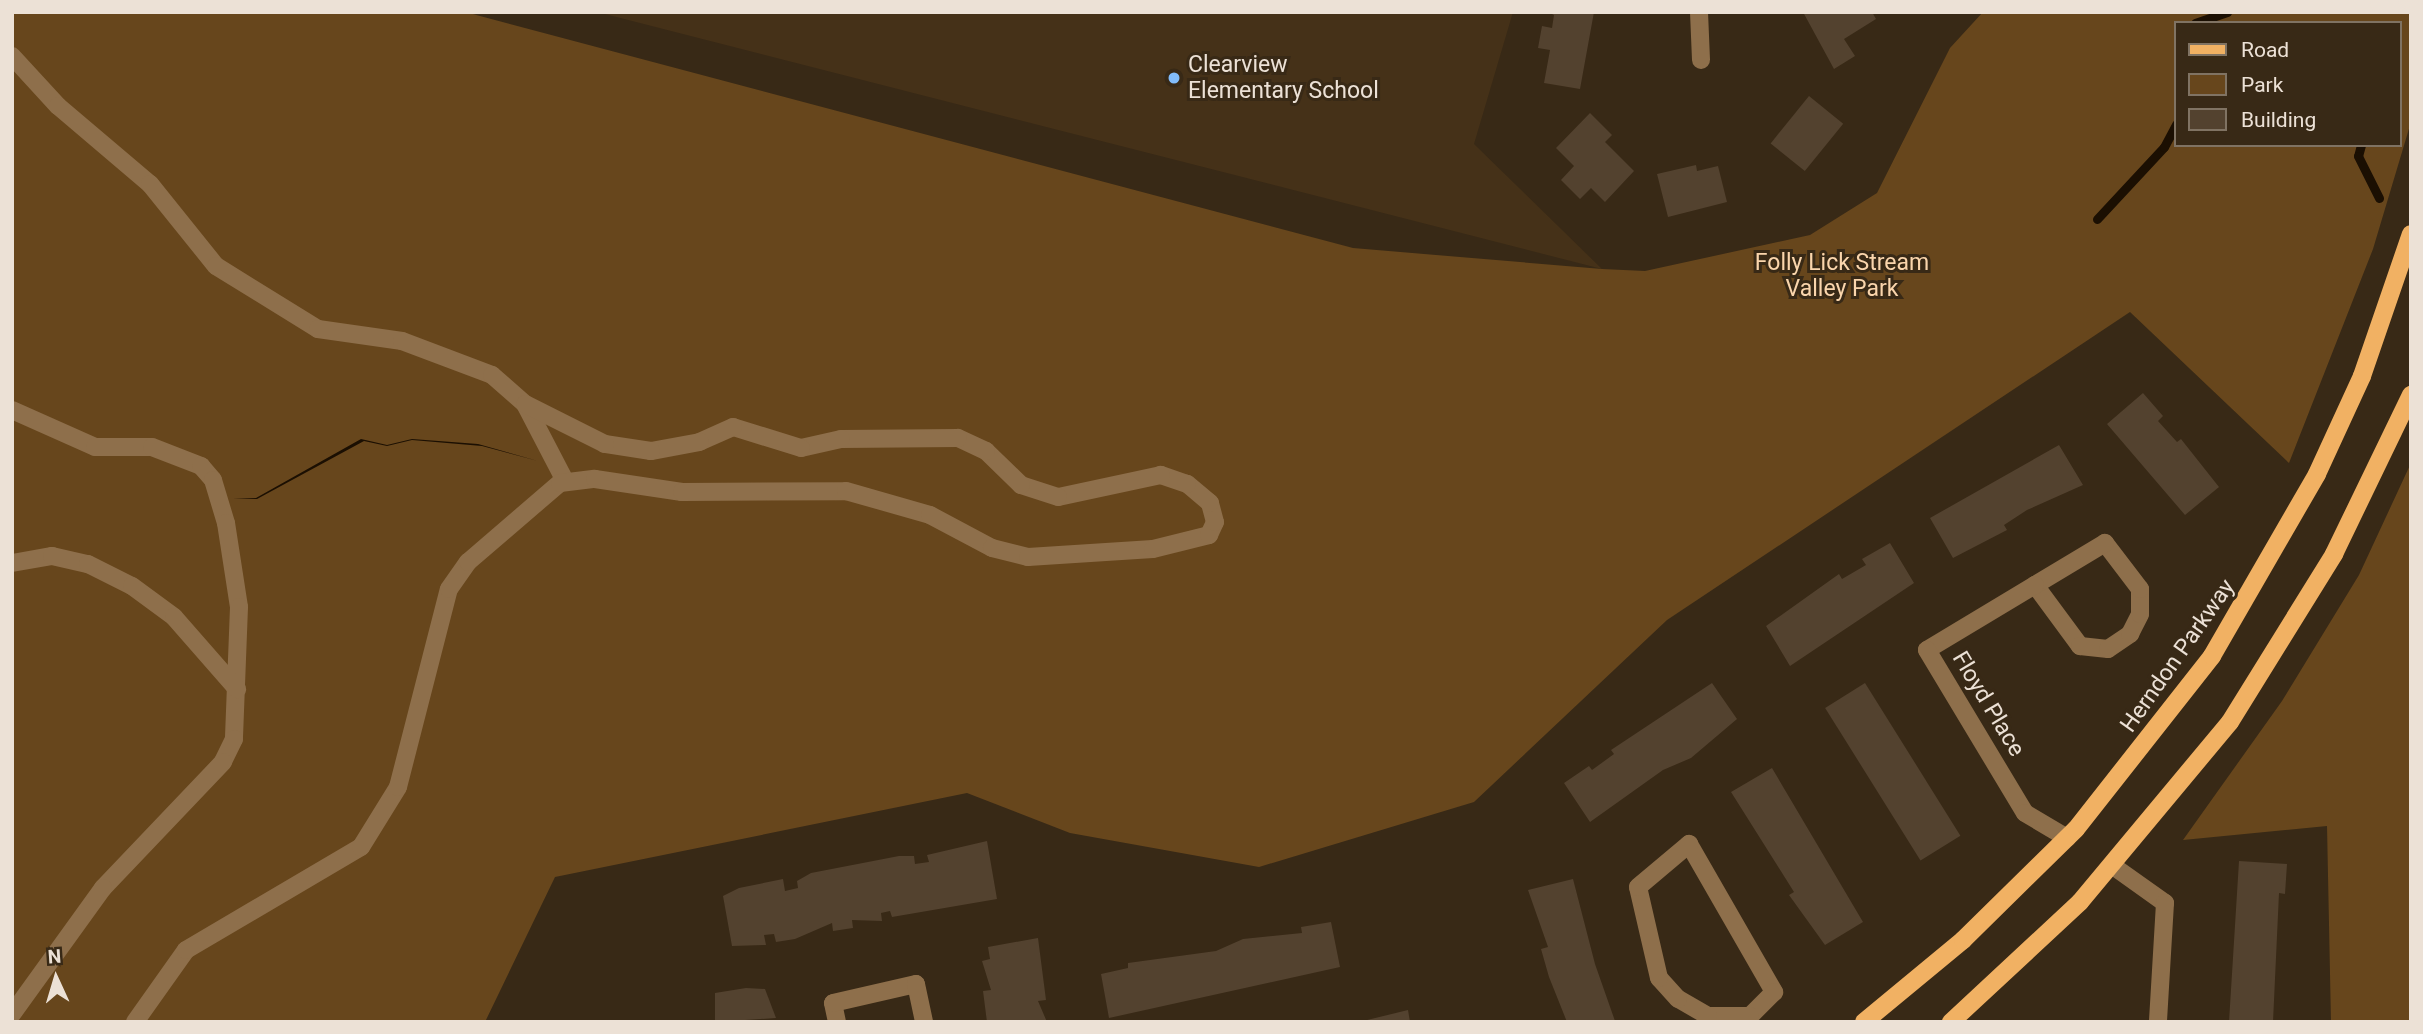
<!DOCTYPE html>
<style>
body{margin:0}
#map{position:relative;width:2423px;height:1034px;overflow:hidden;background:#382916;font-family:Roboto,sans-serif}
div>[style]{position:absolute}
.built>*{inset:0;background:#453118}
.green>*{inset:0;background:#67461c}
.water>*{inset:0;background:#1b0f02}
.stream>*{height:9px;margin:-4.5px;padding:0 4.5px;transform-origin:4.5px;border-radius:4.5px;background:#1b0f02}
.building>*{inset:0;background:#53422f;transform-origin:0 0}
.minor>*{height:18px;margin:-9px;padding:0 9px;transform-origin:9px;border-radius:9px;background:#8e6f4b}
.major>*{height:18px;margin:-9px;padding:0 9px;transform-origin:9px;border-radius:9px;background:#f1b163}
.dots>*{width:19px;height:19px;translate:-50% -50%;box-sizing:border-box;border:4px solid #382916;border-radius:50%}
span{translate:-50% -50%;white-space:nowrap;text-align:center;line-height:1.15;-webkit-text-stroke:6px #382916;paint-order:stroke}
.poi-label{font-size:23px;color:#ece1d6}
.left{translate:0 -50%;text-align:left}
.park-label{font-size:23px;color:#fad5ac}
.street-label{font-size:23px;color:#ece1d6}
.frame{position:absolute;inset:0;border:14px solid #ece1d6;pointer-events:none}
.legend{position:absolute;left:2174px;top:21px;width:228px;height:126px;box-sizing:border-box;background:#382916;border:2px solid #807363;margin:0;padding:9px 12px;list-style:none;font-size:21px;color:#ece1d6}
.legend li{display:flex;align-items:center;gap:14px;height:35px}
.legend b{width:35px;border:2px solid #807363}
.north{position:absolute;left:21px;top:943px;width:70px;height:70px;-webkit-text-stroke:5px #382916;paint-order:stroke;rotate:356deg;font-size:19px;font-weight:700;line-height:28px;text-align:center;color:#ece1d6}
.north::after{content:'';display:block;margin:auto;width:24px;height:32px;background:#ece1d6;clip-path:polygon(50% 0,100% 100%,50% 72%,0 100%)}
</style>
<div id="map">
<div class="built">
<div style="clip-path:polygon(597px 12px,1513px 12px,1474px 144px,1602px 269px)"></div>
</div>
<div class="green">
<div style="clip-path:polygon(evenodd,12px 12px,465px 12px,1353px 248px,1602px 269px,1645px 271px,1810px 235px,1877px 193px,1950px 48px,1983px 12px,2411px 12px,2411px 122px,2373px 249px,2289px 463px,2130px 312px,1667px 620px,1474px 802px,1259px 867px,1070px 833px,967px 793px,555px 877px,485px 1022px,12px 1022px,12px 12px,2176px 23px,2400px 23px,2400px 145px,2176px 145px,2176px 23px)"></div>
<div style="clip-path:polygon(2411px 463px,2411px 1022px,2331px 1022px,2327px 826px,2183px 840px,2282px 701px,2359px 575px)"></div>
</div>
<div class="water">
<div style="clip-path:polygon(361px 439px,387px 445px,412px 439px,478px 444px,538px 461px,482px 446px,412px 440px,387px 446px,364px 441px,257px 499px,233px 499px,256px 498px)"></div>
</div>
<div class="stream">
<div style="left:2195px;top:23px;width:34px;rotate:-19deg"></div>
<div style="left:2361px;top:145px;width:11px;rotate:105deg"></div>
<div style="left:2358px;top:156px;width:47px;rotate:63.4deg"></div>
<div style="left:2097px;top:219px;width:98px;rotate:-47.1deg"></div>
<div style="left:2164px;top:147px;width:26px;rotate:-62deg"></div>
</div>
<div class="building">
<div style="clip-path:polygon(1548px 12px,1594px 12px,1580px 89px,1544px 83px,1550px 50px,1538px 48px,1542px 26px,1552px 28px,1554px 15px)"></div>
<div style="clip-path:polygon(1803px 12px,1872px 12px,1876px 19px,1844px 39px,1855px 56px,1834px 69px)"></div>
<div style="left:1809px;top:96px;width:44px;height:61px;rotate:39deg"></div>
<div style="clip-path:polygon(1590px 113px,1612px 135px,1605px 142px,1634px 171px,1605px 202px,1591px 188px,1580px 199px,1561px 180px,1574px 166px,1556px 148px)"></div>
<div style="clip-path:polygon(1696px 165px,1697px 171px,1718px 166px,1727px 202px,1668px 217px,1657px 174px)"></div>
<div style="clip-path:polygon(2143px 393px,2163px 416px,2158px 421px,2177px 442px,2181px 439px,2219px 487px,2185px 515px,2107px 424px)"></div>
<div style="clip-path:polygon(2059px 445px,2083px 485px,2027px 510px,2004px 525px,2007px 530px,1953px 558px,1930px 518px)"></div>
<div style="clip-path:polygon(1890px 543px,1914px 583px,1790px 666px,1766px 626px,1839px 574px,1842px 579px,1866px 565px,1862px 559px)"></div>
<div style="clip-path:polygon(1712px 683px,1737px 719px,1691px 758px,1663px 770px,1590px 822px,1564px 783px,1589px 766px,1592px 770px,1614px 754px,1611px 750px)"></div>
<div style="left:1865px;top:683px;width:180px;height:47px;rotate:58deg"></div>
<div style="clip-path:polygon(1772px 768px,1863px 922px,1825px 945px,1789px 895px,1794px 892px,1731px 792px)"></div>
<div style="clip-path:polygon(987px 841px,997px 899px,892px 917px,890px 911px,881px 913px,882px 921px,852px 920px,853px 928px,833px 931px,832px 923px,795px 939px,776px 942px,774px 934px,764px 935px,766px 945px,732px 946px,723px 896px,739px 888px,783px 879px,785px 891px,798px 888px,797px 881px,811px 873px,899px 856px,914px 856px,915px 864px,929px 862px,927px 855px)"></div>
<div style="clip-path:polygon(2239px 861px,2287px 864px,2285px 894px,2279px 893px,2273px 1022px,2229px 1022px)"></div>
<div style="clip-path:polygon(1573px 879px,1595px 964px,1615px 1021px,1567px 1022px,1549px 977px,1541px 949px,1548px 947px,1528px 890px)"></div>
<div style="clip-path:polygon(1331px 922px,1340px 967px,1109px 1018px,1101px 974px,1128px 968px,1128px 963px,1216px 951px,1243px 939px,1302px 933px,1301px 927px)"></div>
<div style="clip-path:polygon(1038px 938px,1046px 1000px,1038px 1001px,1047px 1022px,987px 1022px,983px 991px,991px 990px,982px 961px,990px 959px,988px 947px)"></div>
<div style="clip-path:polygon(746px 988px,765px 989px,776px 1018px,715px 1022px,715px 993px)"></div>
<div style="clip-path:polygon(1408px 1010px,1410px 1022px,1363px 1022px,1363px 1021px)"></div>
</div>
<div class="minor">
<div style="left:1699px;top:12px;width:48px;rotate:87.6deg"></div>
<div style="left:12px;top:56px;width:68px;rotate:47.4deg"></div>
<div style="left:58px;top:106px;width:121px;rotate:40.3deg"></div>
<div style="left:150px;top:184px;width:105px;rotate:51.2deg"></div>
<div style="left:216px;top:266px;width:120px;rotate:31.7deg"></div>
<div style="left:318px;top:329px;width:85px;rotate:8.1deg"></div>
<div style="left:402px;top:341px;width:96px;rotate:20.7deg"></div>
<div style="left:492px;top:375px;width:44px;rotate:41.3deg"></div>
<div style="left:525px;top:404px;width:82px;rotate:62.5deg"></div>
<div style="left:12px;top:410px;width:91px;rotate:24deg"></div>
<div style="left:95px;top:447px;width:57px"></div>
<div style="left:152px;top:447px;width:53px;rotate:21.2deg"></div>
<div style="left:201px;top:466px;width:18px;rotate:49deg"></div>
<div style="left:213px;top:480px;width:45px;rotate:73.2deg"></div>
<div style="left:226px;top:523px;width:85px;rotate:81.2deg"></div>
<div style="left:239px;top:607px;width:132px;rotate:92.2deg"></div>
<div style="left:234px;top:739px;width:25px;rotate:116deg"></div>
<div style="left:223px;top:762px;width:174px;rotate:133.6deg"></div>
<div style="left:103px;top:888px;width:155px;rotate:125.8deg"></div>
<div style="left:12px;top:563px;width:41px;rotate:-9.9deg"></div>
<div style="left:52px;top:556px;width:37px;rotate:13deg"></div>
<div style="left:88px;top:564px;width:49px;rotate:26.6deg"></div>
<div style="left:132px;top:586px;width:52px;rotate:36.4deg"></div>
<div style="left:174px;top:617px;width:96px;rotate:48.8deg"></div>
<div style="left:2035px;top:585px;width:76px;rotate:53.6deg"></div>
<div style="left:2080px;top:646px;width:28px;rotate:6deg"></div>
<div style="left:2108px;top:649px;width:27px;rotate:-34deg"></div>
<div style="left:2130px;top:634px;width:22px;rotate:-63deg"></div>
<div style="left:2140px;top:614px;width:25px;rotate:-90deg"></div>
<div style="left:2140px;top:589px;width:58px;rotate:-127.3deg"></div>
<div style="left:2105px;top:543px;width:82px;rotate:149deg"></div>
<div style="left:2035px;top:585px;width:126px;rotate:149deg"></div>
<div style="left:1927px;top:650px;width:190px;rotate:59deg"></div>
<div style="left:2025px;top:813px;width:49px;rotate:30.8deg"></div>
<div style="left:1689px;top:844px;width:171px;rotate:60.1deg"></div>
<div style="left:1774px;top:992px;width:34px;rotate:135deg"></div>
<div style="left:1750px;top:1016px;width:42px;rotate:180deg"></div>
<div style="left:1708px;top:1016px;width:34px;rotate:-150deg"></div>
<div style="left:1678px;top:999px;width:28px;rotate:-132deg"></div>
<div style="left:1659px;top:978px;width:93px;rotate:-103deg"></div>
<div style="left:1638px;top:887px;width:67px;rotate:-40.1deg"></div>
<div style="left:2113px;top:866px;width:64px;rotate:35.4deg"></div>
<div style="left:2165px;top:903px;width:119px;rotate:93.4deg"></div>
<div style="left:135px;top:1022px;width:88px;rotate:-54.7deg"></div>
<div style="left:186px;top:950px;width:203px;rotate:-30.5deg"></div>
<div style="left:361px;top:847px;width:70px;rotate:-58.3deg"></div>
<div style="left:398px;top:787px;width:204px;rotate:-75.6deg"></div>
<div style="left:449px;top:589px;width:33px;rotate:-55deg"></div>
<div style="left:468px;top:562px;width:121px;rotate:-40.7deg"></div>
<div style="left:560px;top:483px;width:35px;rotate:-7deg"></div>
<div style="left:595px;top:479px;width:88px;rotate:8.5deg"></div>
<div style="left:682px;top:492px;width:164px;rotate:-0.3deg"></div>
<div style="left:846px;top:491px;width:87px;rotate:15.9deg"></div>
<div style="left:930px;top:515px;width:70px;rotate:28deg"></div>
<div style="left:992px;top:548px;width:37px;rotate:14deg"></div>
<div style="left:1028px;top:557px;width:125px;rotate:-3.7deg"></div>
<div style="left:1153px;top:549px;width:58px;rotate:-14deg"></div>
<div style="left:1209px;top:535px;width:14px;rotate:-65deg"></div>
<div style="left:1215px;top:522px;width:20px;rotate:-105deg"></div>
<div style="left:1210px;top:503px;width:30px;rotate:-140deg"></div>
<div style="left:1187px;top:484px;width:28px;rotate:-161deg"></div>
<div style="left:1161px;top:475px;width:105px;rotate:167.9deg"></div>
<div style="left:1058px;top:497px;width:39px;rotate:-162deg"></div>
<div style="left:1021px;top:485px;width:49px;rotate:-135.8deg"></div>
<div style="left:986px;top:451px;width:31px;rotate:-155deg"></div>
<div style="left:958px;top:438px;width:117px;rotate:179.5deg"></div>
<div style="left:841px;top:439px;width:41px;rotate:167.3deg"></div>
<div style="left:801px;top:448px;width:71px;rotate:-162.8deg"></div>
<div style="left:733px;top:427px;width:36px;rotate:156deg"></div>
<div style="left:700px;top:442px;width:50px;rotate:169.6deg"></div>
<div style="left:651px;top:451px;width:47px;rotate:-171.3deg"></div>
<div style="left:605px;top:444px;width:89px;rotate:-153.4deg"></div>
<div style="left:837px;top:1022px;width:19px;rotate:-102deg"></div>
<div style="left:833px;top:1003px;width:85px;rotate:-12.9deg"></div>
<div style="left:916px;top:984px;width:39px;rotate:78deg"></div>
</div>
<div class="major">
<div style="left:1864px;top:1022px;width:129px;rotate:-39.6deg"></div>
<div style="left:1963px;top:940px;width:158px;rotate:-44.5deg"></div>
<div style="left:2076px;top:829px;width:220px;rotate:-51.8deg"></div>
<div style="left:2212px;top:656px;width:210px;rotate:-60deg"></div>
<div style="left:2317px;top:474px;width:108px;rotate:-65.3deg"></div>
<div style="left:2362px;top:376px;width:150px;rotate:-71deg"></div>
<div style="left:1951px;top:1022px;width:176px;rotate:-42.9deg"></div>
<div style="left:2080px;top:902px;width:234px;rotate:-50.2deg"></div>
<div style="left:2230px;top:722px;width:198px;rotate:-58.2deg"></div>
<div style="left:2334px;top:554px;width:177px;rotate:-64.2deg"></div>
</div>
<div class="dots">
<div style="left:1174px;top:78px;background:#82bcfa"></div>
</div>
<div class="poi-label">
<span class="left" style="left:1188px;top:78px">Clearview<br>Elementary School</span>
</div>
<div class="park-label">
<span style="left:1842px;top:276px">Folly Lick Stream<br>Valley Park</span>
</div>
<div class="street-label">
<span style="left:2178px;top:656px;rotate:-55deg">Herndon Parkway</span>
<span style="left:1988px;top:704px;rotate:59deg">Floyd Place</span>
</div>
<div class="frame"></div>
<ul class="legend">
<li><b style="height:9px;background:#f1b163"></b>Road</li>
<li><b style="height:19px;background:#67461c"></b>Park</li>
<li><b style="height:19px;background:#53422f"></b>Building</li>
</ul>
<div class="north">N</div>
</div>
